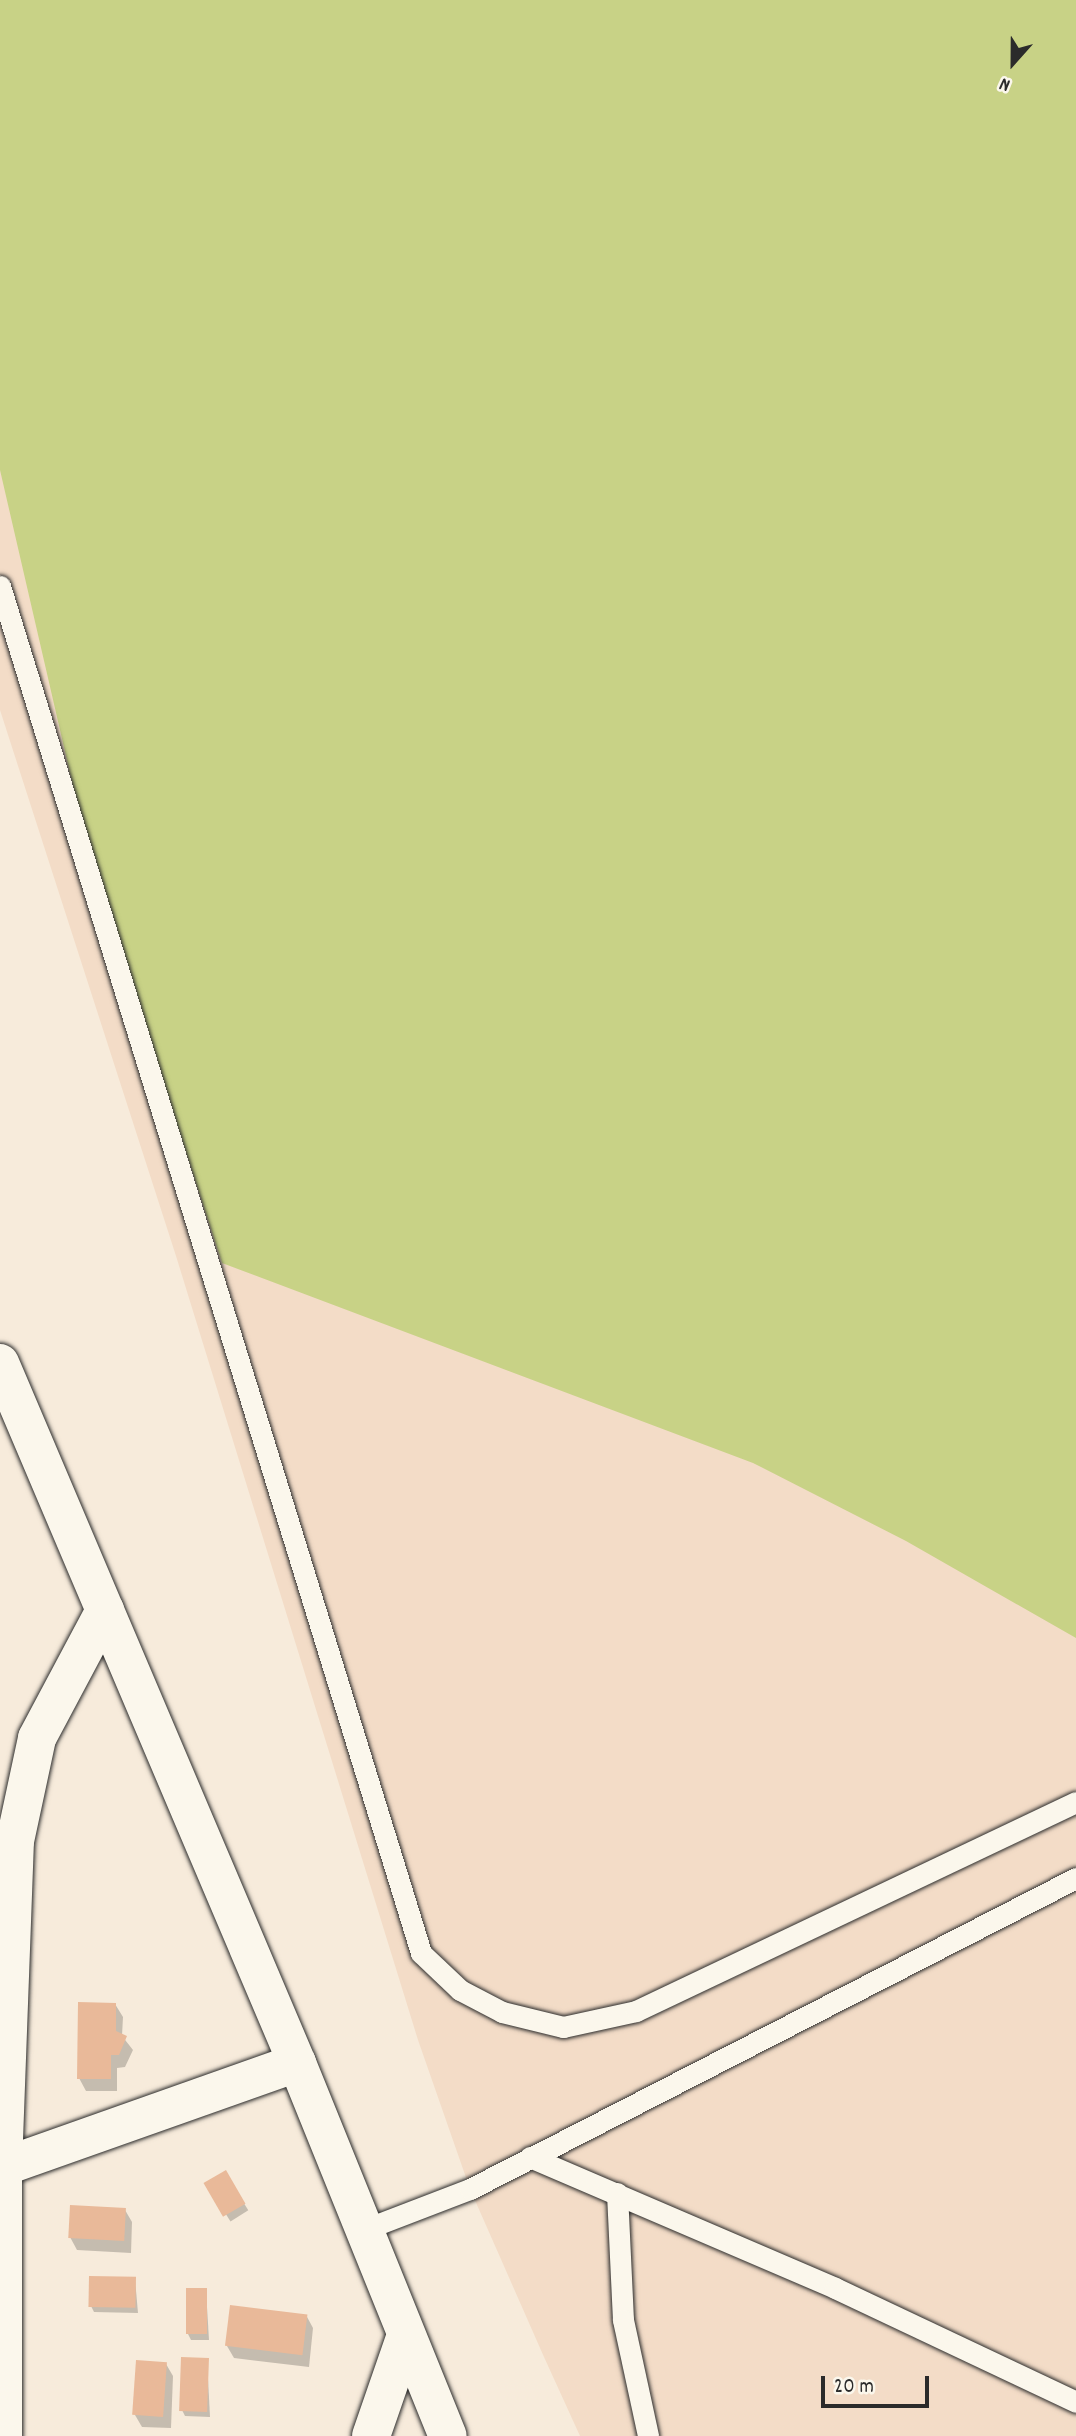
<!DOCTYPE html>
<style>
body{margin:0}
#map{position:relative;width:1076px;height:2436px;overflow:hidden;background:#f7ebdb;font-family:Dekko,sans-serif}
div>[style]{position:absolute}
.built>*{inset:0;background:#f3dcc7}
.green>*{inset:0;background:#c8d286}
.shadow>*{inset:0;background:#0003;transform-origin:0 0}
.building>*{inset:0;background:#e9b999;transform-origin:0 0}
.roads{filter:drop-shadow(0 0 2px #2b2b2b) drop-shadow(0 0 2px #2b2b2b)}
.lane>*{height:21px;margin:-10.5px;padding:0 10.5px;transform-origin:10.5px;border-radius:10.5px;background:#fbf7ec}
.street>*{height:38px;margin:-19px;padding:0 19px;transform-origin:19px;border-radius:19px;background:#fbf7ec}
.highway>*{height:38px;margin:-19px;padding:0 19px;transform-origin:19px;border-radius:19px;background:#fbf7ec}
span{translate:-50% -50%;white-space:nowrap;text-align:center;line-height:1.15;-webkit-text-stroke:5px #fbf7ec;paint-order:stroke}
.north{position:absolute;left:978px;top:28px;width:70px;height:70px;-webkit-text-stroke:5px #fbf7ec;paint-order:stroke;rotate:201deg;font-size:19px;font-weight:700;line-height:28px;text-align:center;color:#2b2b2b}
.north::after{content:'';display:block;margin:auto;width:24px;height:32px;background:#2b2b2b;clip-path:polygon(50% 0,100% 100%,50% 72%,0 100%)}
.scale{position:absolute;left:821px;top:2376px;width:108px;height:32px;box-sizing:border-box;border:4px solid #2b2b2b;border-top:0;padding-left:9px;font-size:21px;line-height:24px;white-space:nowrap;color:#2b2b2b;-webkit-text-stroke:5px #fbf7ec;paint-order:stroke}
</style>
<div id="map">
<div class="built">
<div style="clip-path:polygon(0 0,1076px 0,1076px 2436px,580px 2436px,544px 2357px,470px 2189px,418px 2040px,176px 1256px,0 710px)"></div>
</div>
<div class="green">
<div style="clip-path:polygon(0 0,1076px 0,1076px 1638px,906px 1541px,753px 1463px,222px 1263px,87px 847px,0 470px)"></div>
</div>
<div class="shadow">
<div style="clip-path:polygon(115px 2004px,123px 2017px,122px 2036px,133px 2050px,125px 2067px,117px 2068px,117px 2091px,86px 2091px,79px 2078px)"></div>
<div style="left:225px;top:2173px;width:44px;height:21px;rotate:58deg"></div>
<div style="clip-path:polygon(125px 2210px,132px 2222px,131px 2253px,77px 2250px,70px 2237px)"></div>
<div style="clip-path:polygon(135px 2279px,138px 2313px,94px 2312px,91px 2306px)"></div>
<div style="clip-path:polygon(206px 2290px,209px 2340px,191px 2340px,188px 2334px)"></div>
<div style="clip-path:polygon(306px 2315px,313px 2328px,309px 2367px,234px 2358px,227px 2346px)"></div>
<div style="clip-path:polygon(207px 2359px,210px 2417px,185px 2416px,182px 2410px)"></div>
<div style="clip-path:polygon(166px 2364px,173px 2376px,171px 2428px,142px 2427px,135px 2415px)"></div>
</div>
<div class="building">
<div style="clip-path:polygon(78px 2002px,116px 2003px,116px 2031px,127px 2036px,119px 2055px,111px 2055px,111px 2079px,77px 2079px)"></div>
<div style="left:226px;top:2170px;width:39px;height:26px;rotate:60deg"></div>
<div style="left:70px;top:2205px;width:56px;height:33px;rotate:3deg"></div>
<div style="left:89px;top:2276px;width:47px;height:31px;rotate:1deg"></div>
<div style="left:186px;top:2288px;width:21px;height:46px"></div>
<div style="left:230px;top:2305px;width:78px;height:41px;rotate:7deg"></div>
<div style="left:181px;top:2357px;width:28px;height:54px;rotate:2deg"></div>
<div style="left:136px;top:2360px;width:31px;height:55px;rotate:4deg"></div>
</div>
<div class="roads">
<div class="lane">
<div style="left:0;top:586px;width:1430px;rotate:72.88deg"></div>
<div style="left:421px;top:1953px;width:54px;rotate:43.5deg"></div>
<div style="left:460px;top:1990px;width:47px;rotate:27.6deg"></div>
<div style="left:502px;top:2012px;width:63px;rotate:13.8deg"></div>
<div style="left:563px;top:2027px;width:75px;rotate:-12.4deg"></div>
<div style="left:636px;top:2011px;width:487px;rotate:-25.4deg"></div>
<div style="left:530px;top:2157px;width:332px;rotate:23.2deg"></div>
<div style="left:835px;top:2288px;width:267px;rotate:25.3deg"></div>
<div style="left:617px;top:2193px;width:127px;rotate:87.3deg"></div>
<div style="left:623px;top:2320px;width:119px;rotate:77.8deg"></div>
<div style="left:363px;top:2230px;width:115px;rotate:-21deg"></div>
<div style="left:470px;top:2189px;width:681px;rotate:-27.17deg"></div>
</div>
<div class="street">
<div style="left:0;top:2168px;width:315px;rotate:-19.5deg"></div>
<div style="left:3px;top:2436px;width:269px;rotate:-90deg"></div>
<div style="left:3px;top:2167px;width:326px;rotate:-87.9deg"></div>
<div style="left:15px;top:1841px;width:105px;rotate:-77.9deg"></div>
<div style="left:37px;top:1738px;width:145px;rotate:-62deg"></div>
<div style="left:371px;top:2436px;width:104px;rotate:-70.9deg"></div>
</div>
<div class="highway">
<div style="left:0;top:1363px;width:760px;rotate:67.01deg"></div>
<div style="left:297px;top:2063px;width:402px;rotate:68deg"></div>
</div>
</div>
<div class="north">N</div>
<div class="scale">20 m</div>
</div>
